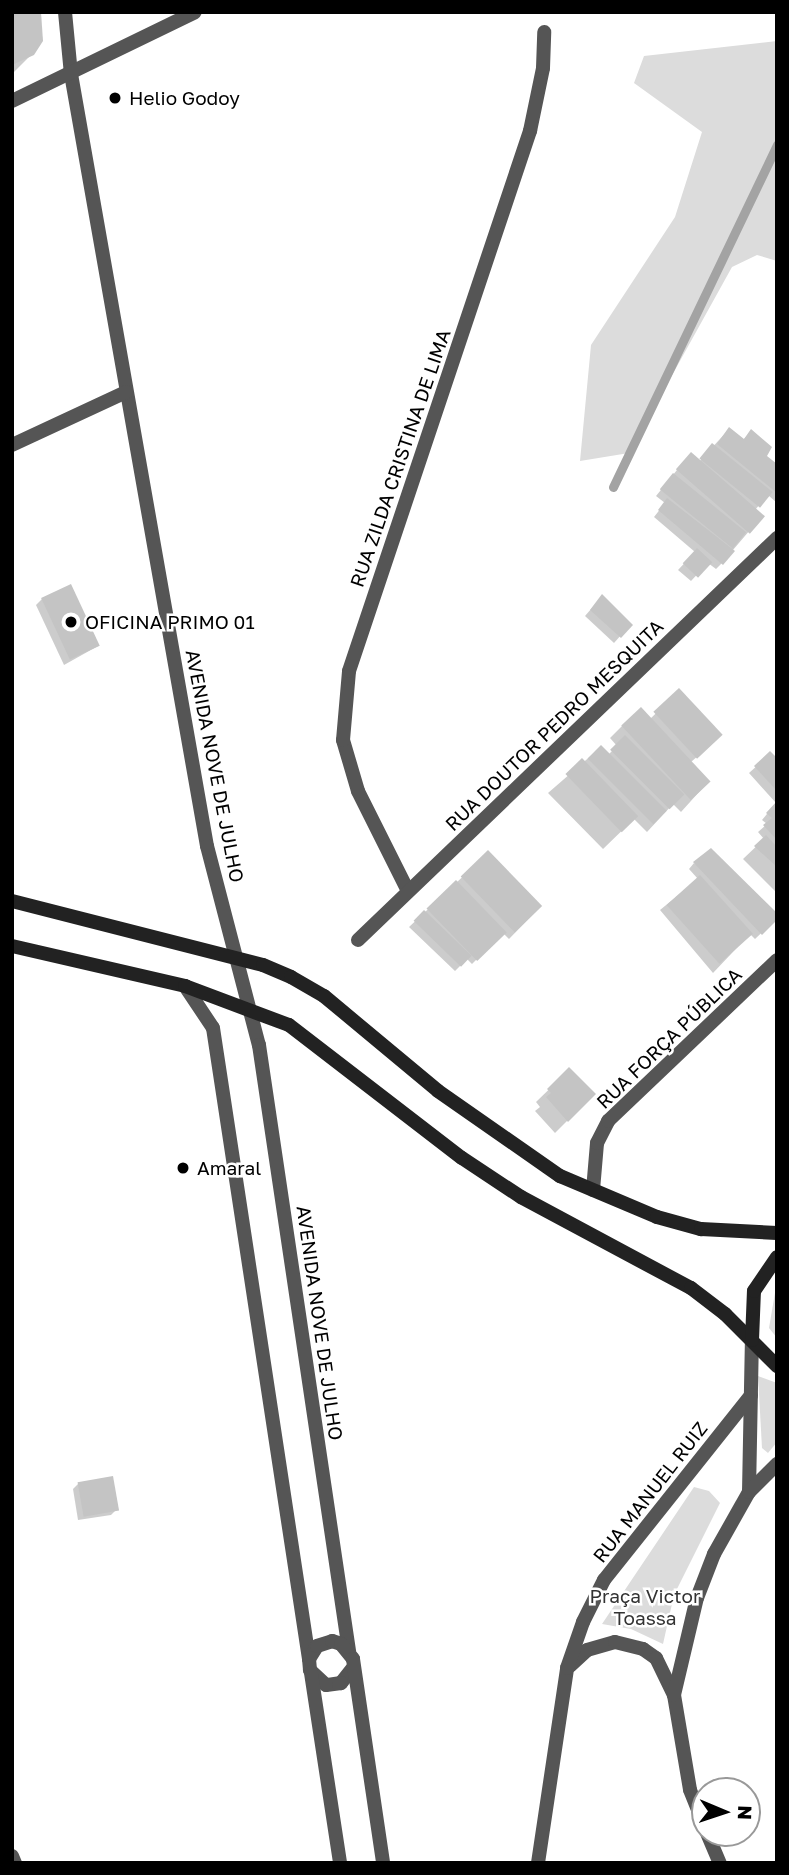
<!DOCTYPE html>
<meta charset="utf-8">
<style>
body{margin:0}
#map{position:relative;width:789px;height:1875px;overflow:hidden;background:#fff;font-family:"Golos Text",sans-serif}
div>[style]{position:absolute}
.green>*{inset:0;background:#dcdcdc}
.shadow>*{inset:0;background:#0003}
.stream>*{height:9px;margin:-4.5px;padding:0 4.5px;transform-origin:4.5px;border-radius:4.5px;background:#a3a3a3}
.building>*{inset:0;background:#c4c4c4;transform-origin:0 0}
.street>*{height:14px;margin:-7px;padding:0 7px;transform-origin:7px;border-radius:7px;background:#555}
.secondary>*{height:14px;margin:-7px;padding:0 7px;transform-origin:7px;border-radius:7px;background:#222}
.dots>*{width:19px;height:19px;translate:-50% -50%;box-sizing:border-box;border:4px solid #fff;border-radius:50%}
span{translate:-50% -50%;white-space:nowrap;text-align:center;line-height:1.15;-webkit-text-stroke:5px #fff;paint-order:stroke}
.poi-label{font-size:19px;color:#000}
.left{translate:0 -50%;text-align:left}
.street-label{font-size:19px;color:#000}
.park-label{font-size:19px;color:#333}
.frame{position:absolute;inset:0;border:14px solid #000;pointer-events:none}
.north{position:absolute;left:691px;top:1777px;width:70px;height:70px;box-sizing:border-box;background:#fff;border:2px solid #999;border-radius:50%;rotate:92deg;font-size:19px;font-weight:700;line-height:28px;text-align:center;color:#000}
.north::after{content:'';display:block;margin:auto;width:24px;height:32px;background:#000;clip-path:polygon(50% 0,100% 100%,50% 72%,0 100%)}
</style>
<div id="map">
<div class="green">
<div style="clip-path:polygon(777px 41px,777px 261px,757px 255px,732px 267px,629px 453px,580px 461px,591px 345px,675px 217px,702px 132px,634px 83px,644px 56px)"></div>
<div style="clip-path:polygon(777px 1281px,777px 1338px,769px 1328px)"></div>
<div style="clip-path:polygon(758px 1376px,777px 1383px,777px 1442px,768px 1453px,762px 1448px)"></div>
<div style="clip-path:polygon(694px 1487px,709px 1491px,720px 1503px,674px 1595px,663px 1644px,631px 1629px,602px 1624px)"></div>
</div>
<div class="shadow">
<div style="clip-path:polygon(12px 12px,32px 54px,12px 74px)"></div>
<div style="clip-path:polygon(729px 429px,743px 440px,751px 432px,764px 457px,777px 466px,777px 503px,768px 495px,755px 510px,762px 516px,721px 564px,716px 569px,708px 563px,691px 581px,678px 570px,695px 552px,654px 517px,665px 503px,656px 496px,685px 460px,699px 462px)"></div>
<div style="clip-path:polygon(42px 599px,98px 646px,64px 665px,36px 605px)"></div>
<div style="clip-path:polygon(597px 602px,630px 625px,614px 643px,585px 616px)"></div>
<div style="clip-path:polygon(679px 691px,715px 741px,691px 762px,709px 781px,681px 812px,673px 804px,647px 832px,634px 819px,603px 849px,548px 793px,601px 747px,608px 755px,617px 746px,610px 738px,622px 726px,650px 719px)"></div>
<div style="clip-path:polygon(770px 754px,777px 761px,777px 893px,743px 859px,764px 839px,758px 832px,767px 824px,762px 820px,776px 803px,749px 773px)"></div>
<div style="clip-path:polygon(488px 853px,541px 906px,509px 939px,503px 933px,472px 964px,467px 959px,455px 971px,409px 927px)"></div>
<div style="clip-path:polygon(694px 863px,777px 918px,755px 939px,750px 934px,713px 973px,660px 910px,698px 879px,689px 869px)"></div>
<div style="clip-path:polygon(569px 1070px,594px 1094px,555px 1133px,535px 1111px,540px 1107px,536px 1102px)"></div>
<div style="clip-path:polygon(79px 1483px,117px 1509px,111px 1515px,78px 1520px,73px 1489px)"></div>
</div>
<div class="stream">
<div style="left:613px;top:487px;width:380px;rotate:-64.4deg"></div>
</div>
<div class="building">
<div style="clip-path:polygon(12px 12px,41px 12px,43px 41px,34px 55px,12px 65px)"></div>
<div style="clip-path:polygon(729px 427px,744px 439px,751px 429px,772px 447px,767px 456px,777px 464px,777px 493px,717px 444px)"></div>
<div style="left:712px;top:443px;width:78px;height:20px;rotate:39deg"></div>
<div style="left:691px;top:452px;width:98px;height:23px;rotate:41deg"></div>
<div style="left:673px;top:473px;width:94px;height:21px;rotate:39deg"></div>
<div style="clip-path:polygon(667px 498px,735px 551px,723px 565px,658px 510px)"></div>
<div style="left:697px;top:548px;width:21px;height:21px;rotate:43deg"></div>
<div style="left:71px;top:584px;width:68px;height:33px;rotate:65deg"></div>
<div style="clip-path:polygon(602px 594px,633px 625px,621px 638px,590px 610px)"></div>
<div style="left:679px;top:688px;width:64px;height:35px;rotate:47deg"></div>
<div style="left:641px;top:707px;width:102px;height:27px;rotate:47deg"></div>
<div style="left:625px;top:735px;width:84px;height:21px;rotate:45deg"></div>
<div style="left:601px;top:745px;width:93px;height:19px;rotate:45deg"></div>
<div style="clip-path:polygon(770px 751px,777px 758px,777px 791px,754px 766px)"></div>
<div style="left:582px;top:758px;width:81px;height:23px;rotate:46deg"></div>
<div style="clip-path:polygon(777px 801px,777px 840px,763px 825px,772px 818px,766px 813px)"></div>
<div style="clip-path:polygon(766px 835px,777px 847px,777px 867px,754px 846px)"></div>
<div style="clip-path:polygon(711px 848px,777px 913px,777px 920px,762px 935px,693px 862px)"></div>
<div style="left:488px;top:850px;width:78px;height:38px;rotate:46deg"></div>
<div style="left:700px;top:875px;width:79px;height:45px;rotate:48deg"></div>
<div style="left:456px;top:880px;width:73px;height:41px;rotate:46deg"></div>
<div style="left:424px;top:910px;width:66px;height:15px;rotate:44deg"></div>
<div style="clip-path:polygon(569px 1067px,596px 1094px,568px 1122px,546px 1097px,551px 1093px,547px 1089px)"></div>
<div style="left:113px;top:1476px;width:35px;height:36px;rotate:80deg"></div>
</div>
<div class="street">
<div style="left:65px;top:12px;width:62px;rotate:84.5deg"></div>
<div style="left:71px;top:74px;width:784px;rotate:80.01deg"></div>
<div style="left:207px;top:846px;width:206px;rotate:75.4deg"></div>
<div style="left:259px;top:1045px;width:613px;rotate:81.55deg"></div>
<div style="left:12px;top:101px;width:203px;rotate:-25.9deg"></div>
<div style="left:12px;top:445px;width:126px;rotate:-24.9deg"></div>
<div style="left:408px;top:891px;width:112px;rotate:-116.6deg"></div>
<div style="left:358px;top:791px;width:53px;rotate:-106.4deg"></div>
<div style="left:343px;top:740px;width:69px;rotate:-85deg"></div>
<div style="left:349px;top:671px;width:570px;rotate:-71.47deg"></div>
<div style="left:530px;top:131px;width:64px;rotate:-78.3deg"></div>
<div style="left:543px;top:68px;width:36px;rotate:-88deg"></div>
<div style="left:358px;top:940px;width:581px;rotate:-43.81deg"></div>
<div style="left:185px;top:986px;width:50px;rotate:56.3deg"></div>
<div style="left:213px;top:1028px;width:638px;rotate:81.35deg"></div>
<div style="left:593px;top:1190px;width:47px;rotate:-85.1deg"></div>
<div style="left:597px;top:1143px;width:25px;rotate:-63deg"></div>
<div style="left:608px;top:1121px;width:233px;rotate:-43.6deg"></div>
<div style="left:749px;top:1492px;width:152px;rotate:-88.9deg"></div>
<div style="left:570px;top:1666px;width:23px;rotate:-43deg"></div>
<div style="left:587px;top:1650px;width:29px;rotate:-16deg"></div>
<div style="left:615px;top:1642px;width:29px;rotate:14deg"></div>
<div style="left:643px;top:1649px;width:16px;rotate:35deg"></div>
<div style="left:656px;top:1658px;width:41px;rotate:64.1deg"></div>
<div style="left:674px;top:1695px;width:96px;rotate:80.4deg"></div>
<div style="left:690px;top:1790px;width:40px;rotate:68deg"></div>
<div style="left:352px;top:1669px;width:18px;rotate:128deg"></div>
<div style="left:341px;top:1683px;width:15px;rotate:172deg"></div>
<div style="left:326px;top:1685px;width:22px;rotate:-137deg"></div>
<div style="left:310px;top:1670px;width:11px;rotate:-95deg"></div>
<div style="left:309px;top:1659px;width:15px;rotate:-58deg"></div>
<div style="left:317px;top:1646px;width:16px;rotate:-18deg"></div>
<div style="left:332px;top:1641px;width:9px;rotate:18deg"></div>
<div style="left:341px;top:1644px;width:19px;rotate:51deg"></div>
<div style="left:353px;top:1659px;width:206px;rotate:81.6deg"></div>
<div style="left:311px;top:1673px;width:192px;rotate:81.3deg"></div>
<div style="left:674px;top:1695px;width:100px;rotate:-76.7deg"></div>
<div style="left:697px;top:1598px;width:47px;rotate:-68.9deg"></div>
<div style="left:714px;top:1554px;width:71px;rotate:-60.6deg"></div>
<div style="left:749px;top:1492px;width:40px;rotate:-45deg"></div>
<div style="left:707px;top:1833px;width:33px;rotate:67deg"></div>
<div style="left:12px;top:1856px;width:8px;rotate:67deg"></div>
<div style="left:538px;top:1863px;width:197px;rotate:-81.5deg"></div>
<div style="left:567px;top:1668px;width:49px;rotate:-70.8deg"></div>
<div style="left:583px;top:1622px;width:47px;rotate:-63.4deg"></div>
<div style="left:604px;top:1580px;width:236px;rotate:-51.5deg"></div>
</div>
<div class="secondary">
<div style="left:12px;top:901px;width:259px;rotate:14.3deg"></div>
<div style="left:263px;top:965px;width:30px;rotate:23deg"></div>
<div style="left:291px;top:977px;width:38px;rotate:30deg"></div>
<div style="left:324px;top:996px;width:148px;rotate:39.8deg"></div>
<div style="left:438px;top:1091px;width:149px;rotate:34.9deg"></div>
<div style="left:560px;top:1176px;width:105px;rotate:22.9deg"></div>
<div style="left:657px;top:1217px;width:46px;rotate:15.3deg"></div>
<div style="left:701px;top:1229px;width:76px;rotate:3deg"></div>
<div style="left:12px;top:946px;width:178px;rotate:13deg"></div>
<div style="left:185px;top:986px;width:111px;rotate:20.6deg"></div>
<div style="left:289px;top:1025px;width:218px;rotate:37.6deg"></div>
<div style="left:462px;top:1158px;width:71px;rotate:33.5deg"></div>
<div style="left:521px;top:1197px;width:193px;rotate:28.2deg"></div>
<div style="left:691px;top:1288px;width:43px;rotate:37.4deg"></div>
<div style="left:725px;top:1314px;width:74px;rotate:45deg"></div>
<div style="left:752px;top:1340px;width:49px;rotate:-87.7deg"></div>
<div style="left:754px;top:1291px;width:41px;rotate:-55.9deg"></div>
</div>
<div class="dots">
<div style="left:115px;top:98px;background:#000"></div>
<div style="left:71px;top:622px;background:#000"></div>
<div style="left:183px;top:1168px;background:#000"></div>
</div>
<div class="poi-label">
<span class="left" style="left:129px;top:98px">Helio Godoy</span>
<span class="left" style="left:85px;top:622px">OFICINA PRIMO 01</span>
<span class="left" style="left:197px;top:1168px">Amaral</span>
</div>
<div class="street-label">
<span style="left:400px;top:458px;rotate:-71deg">RUA ZILDA CRISTINA DE LIMA</span>
<span style="left:554px;top:725px;rotate:-44deg">RUA DOUTOR PEDRO MESQUITA</span>
<span style="left:215px;top:766px;rotate:79deg">AVENIDA NOVE DE JULHO</span>
<span style="left:669px;top:1038px;rotate:-44deg">RUA FORÇA PÚBLICA</span>
<span style="left:320px;top:1323px;rotate:82deg">AVENIDA NOVE DE JULHO</span>
<span style="left:650px;top:1492px;rotate:-52deg">RUA MANUEL RUIZ</span>
</div>
<div class="park-label">
<span style="left:645px;top:1607px">Praça Victor<br>Toassa</span>
</div>
<div class="frame"></div>
<div class="north">N</div>
</div>
